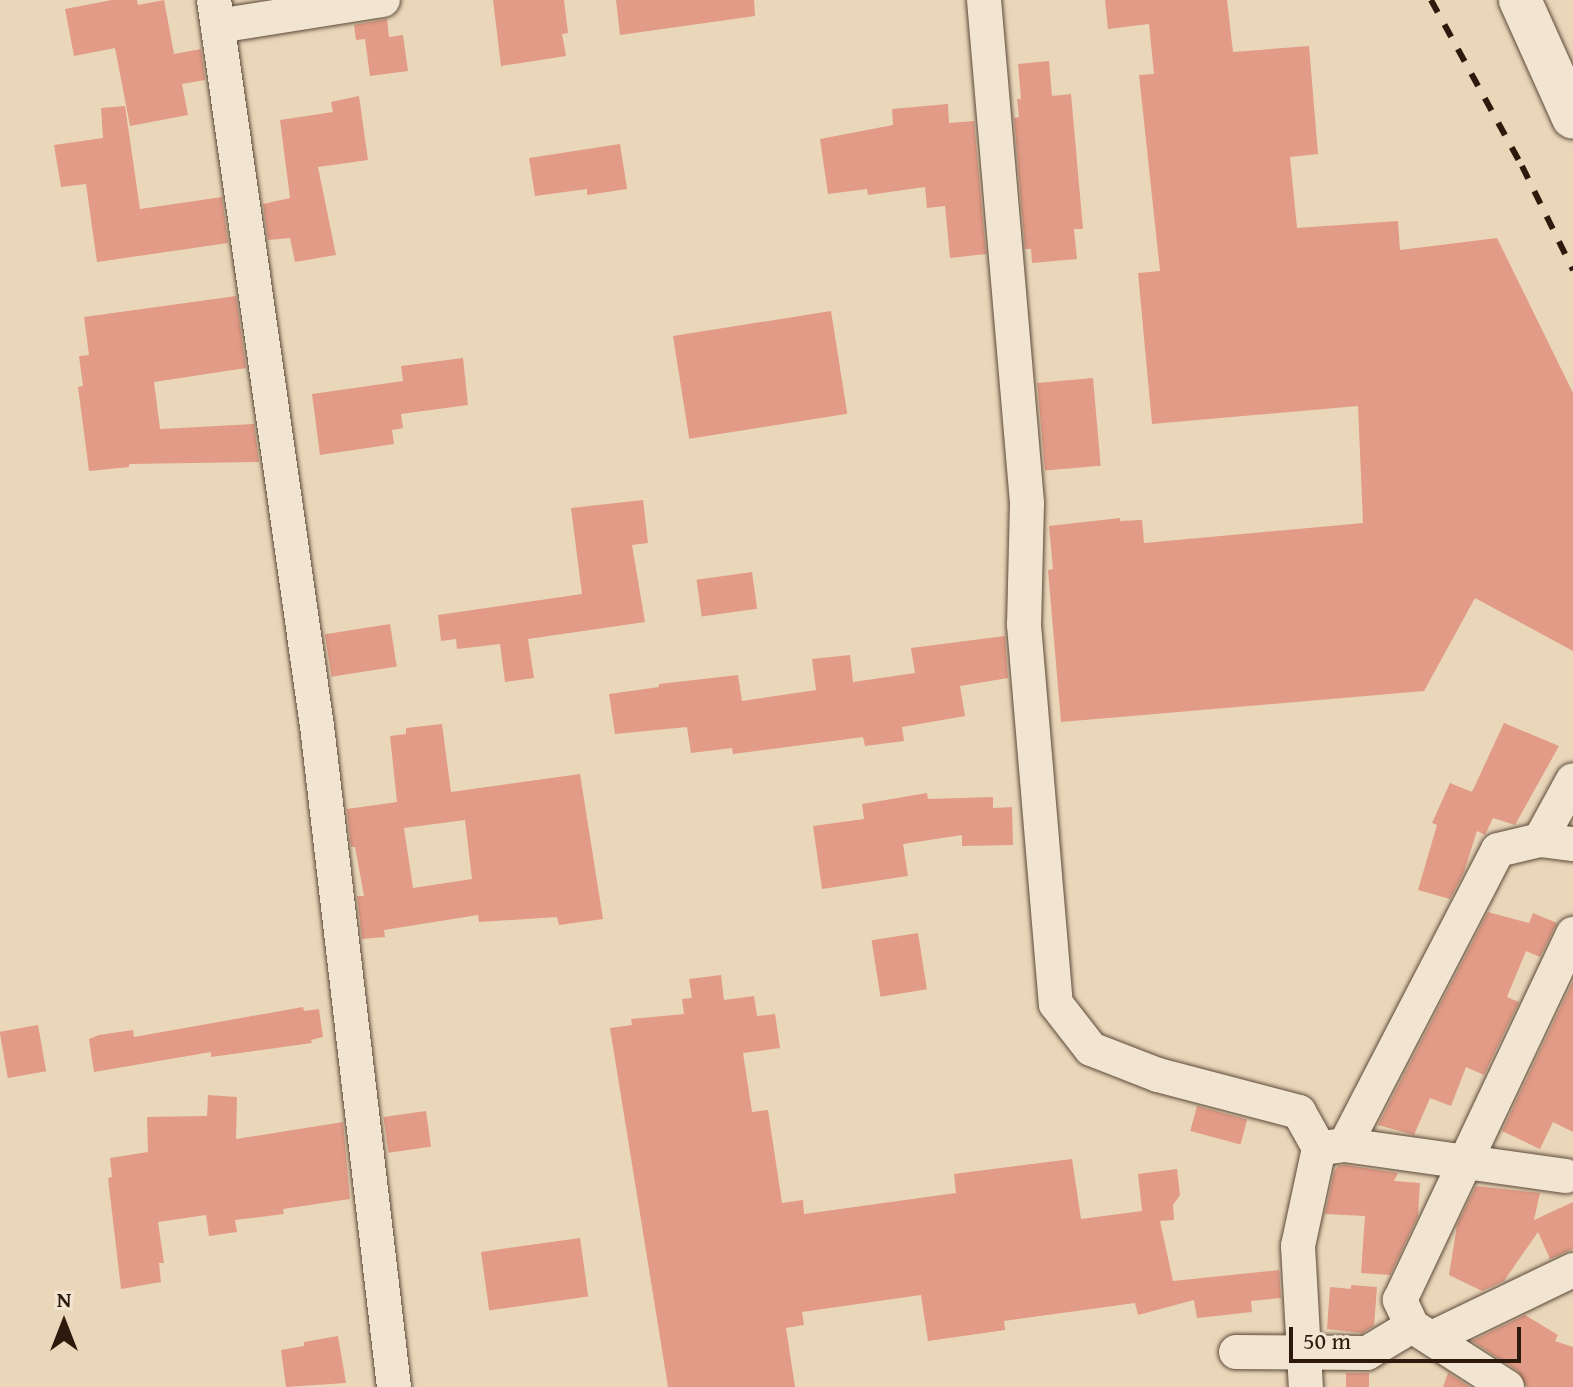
<!DOCTYPE html>
<style>
body{margin:0}
#map{position:relative;width:1573px;height:1387px;overflow:hidden;background:#ead7ba;font-family:"Gentium Book Plus",serif}
div>[style]{position:absolute}
.building>*{inset:0;background:#e19b86;transform-origin:0 0}
.roads{filter:drop-shadow(0 0 2px #5d4938) drop-shadow(0 0 2px #5d4938)}
.minor>*{height:34px;margin:-17px;padding:0 17px;transform-origin:17px;border-radius:17px;background:#f1e5d2}
.tertiary>*{height:42px;margin:-21px;padding:0 21px;transform-origin:21px;border-radius:21px;background:#f1e5d2}
.rail>*{height:6px;margin-top:-3px;transform-origin:0;background:repeating-linear-gradient(90deg,#2e1a0d 0 14px,transparent 0 28px)}
span{translate:-50% -50%;white-space:nowrap;text-align:center;line-height:1.15;-webkit-text-stroke:6px #f1e5d2;paint-order:stroke}
.north{position:absolute;left:24px;top:1283px;width:80px;height:80px;-webkit-text-stroke:6px #f1e5d2;paint-order:stroke;rotate:0deg;font-size:22px;font-weight:700;line-height:32px;text-align:center;color:#2e1a0d}
.north::after{content:'';display:block;margin:auto;width:28px;height:36px;background:#2e1a0d;clip-path:polygon(50% 0,100% 100%,50% 72%,0 100%)}
.scale{position:absolute;left:1289px;top:1327px;width:232px;height:36px;box-sizing:border-box;border:4px solid #2e1a0d;border-top:0;padding-left:10px;font-size:24px;line-height:28px;white-space:nowrap;color:#2e1a0d;-webkit-text-stroke:6px #f1e5d2;paint-order:stroke}
</style>
<div id="map">
<div class="building">
<div style="clip-path:polygon(112px 0,137px 0,138px 5px,164px 0,174px 54px,201px 49px,205px 80px,182px 84px,188px 115px,130px 126px,115px 48px,74px 56px,65px 9px)"></div>
<div style="clip-path:polygon(493px 0,564px 0,568px 33px,562px 34px,566px 56px,501px 66px)"></div>
<div style="clip-path:polygon(616px 0,754px 0,755px 16px,620px 35px)"></div>
<div style="clip-path:polygon(1105px 0,1227px 0,1233px 52px,1309px 46px,1318px 154px,1290px 157px,1297px 228px,1398px 221px,1400px 250px,1497px 238px,1573px 393px,1573px 651px,1475px 598px,1424px 691px,1061px 722px,1048px 570px,1053px 569px,1049px 526px,1120px 518px,1120px 521px,1142px 520px,1144px 543px,1363px 523px,1358px 406px,1152px 424px,1138px 273px,1160px 271px,1139px 75px,1154px 74px,1149px 24px,1108px 29px)"></div>
<div style="clip-path:polygon(387px 19px,389px 37px,403px 35px,408px 71px,370px 76px,365px 39px,356px 40px,354px 25px)"></div>
<div style="clip-path:polygon(1049px 61px,1052px 96px,1071px 94px,1083px 229px,1074px 229px,1077px 259px,1032px 263px,1031px 249px,1025px 249px,1014px 118px,1019px 117px,1017px 99px,1021px 99px,1018px 64px)"></div>
<div style="clip-path:polygon(359px 96px,368px 160px,318px 167px,336px 255px,295px 262px,290px 238px,268px 240px,263px 204px,290px 198px,280px 120px,333px 112px,331px 102px)"></div>
<div style="clip-path:polygon(948px 104px,949px 123px,974px 121px,986px 254px,950px 258px,945px 206px,927px 208px,925px 187px,868px 195px,867px 189px,828px 194px,820px 139px,893px 125px,892px 109px)"></div>
<div style="clip-path:polygon(125px 106px,140px 209px,222px 197px,228px 243px,97px 262px,86px 184px,61px 187px,54px 145px,103px 138px,101px 108px)"></div>
<div style="clip-path:polygon(620px 144px,627px 189px,587px 195px,587px 189px,535px 196px,529px 158px)"></div>
<div style="clip-path:polygon(236px 296px,246px 368px,154px 382px,160px 429px,254px 424px,259px 462px,129px 464px,129px 467px,89px 471px,78px 387px,83px 386px,79px 356px,89px 355px,84px 317px)"></div>
<div style="left:831px;top:311px;width:104px;height:160px;rotate:81deg"></div>
<div style="clip-path:polygon(463px 358px,468px 405px,401px 414px,403px 428px,392px 430px,394px 444px,320px 455px,312px 394px,403px 381px,401px 366px)"></div>
<div style="left:1093px;top:378px;width:88px;height:56px;rotate:85deg"></div>
<div style="clip-path:polygon(643px 500px,648px 543px,632px 545px,645px 622px,528px 639px,534px 678px,505px 682px,500px 644px,457px 649px,456px 639px,441px 641px,438px 615px,582px 594px,571px 508px)"></div>
<div style="left:752px;top:572px;width:37px;height:56px;rotate:82deg"></div>
<div style="left:390px;top:624px;width:43px;height:66px;rotate:81deg"></div>
<div style="clip-path:polygon(1005px 636px,1008px 678px,960px 686px,965px 716px,902px 727px,904px 741px,865px 746px,863px 737px,733px 754px,732px 748px,691px 753px,687px 727px,615px 734px,609px 694px,659px 687px,659px 684px,738px 675px,742px 701px,816px 690px,812px 659px,850px 655px,853px 682px,915px 673px,911px 648px)"></div>
<div style="clip-path:polygon(1504px 723px,1559px 746px,1515px 825px,1493px 818px,1485px 835px,1477px 831px,1464px 872px,1450px 899px,1418px 890px,1437px 825px,1432px 823px,1450px 783px,1472px 792px)"></div>
<div style="clip-path:polygon(evenodd,442px 724px,451px 792px,580px 774px,603px 919px,559px 925px,557px 917px,479px 922px,478px 915px,384px 930px,385px 937px,362px 939px,357px 896px,364px 896px,355px 847px,351px 847px,347px 809px,397px 802px,390px 736px,406px 734px,406px 728px,442px 724px,465px 820px,472px 879px,413px 888px,404px 828px,465px 820px)"></div>
<div style="clip-path:polygon(927px 793px,928px 799px,993px 797px,993px 808px,1012px 807px,1013px 845px,962px 846px,962px 835px,903px 844px,908px 876px,822px 889px,813px 826px,864px 819px,862px 804px)"></div>
<div style="clip-path:polygon(1488px 912px,1529px 923px,1533px 913px,1557px 923px,1540px 957px,1526px 951px,1507px 997px,1519px 1002px,1484px 1075px,1466px 1067px,1451px 1106px,1430px 1098px,1414px 1135px,1378px 1125px)"></div>
<div style="left:918px;top:933px;width:57px;height:47px;rotate:81deg"></div>
<div style="clip-path:polygon(721px 975px,724px 1000px,754px 996px,757px 1016px,775px 1014px,780px 1048px,743px 1053px,752px 1112px,768px 1110px,782px 1203px,803px 1200px,804px 1214px,956px 1193px,954px 1174px,1072px 1159px,1081px 1219px,1142px 1211px,1138px 1174px,1177px 1169px,1180px 1195px,1173px 1205px,1174px 1220px,1160px 1221px,1173px 1281px,1279px 1270px,1281px 1298px,1251px 1301px,1252px 1312px,1197px 1318px,1194px 1300px,1138px 1315px,1135px 1303px,1004px 1321px,1005px 1330px,928px 1341px,921px 1295px,802px 1312px,804px 1325px,786px 1328px,795px 1387px,668px 1387px,610px 1028px,632px 1025px,631px 1019px,684px 1014px,682px 999px,692px 998px,689px 979px)"></div>
<div style="clip-path:polygon(1573px 981px,1573px 1132px,1553px 1122px,1540px 1149px,1502px 1131px)"></div>
<div style="clip-path:polygon(303px 1007px,304px 1011px,319px 1009px,323px 1037px,311px 1040px,312px 1043px,211px 1057px,211px 1052px,94px 1072px,89px 1039px,99px 1035px,133px 1030px,134px 1037px)"></div>
<div style="left:38px;top:1025px;width:47px;height:39px;rotate:80deg"></div>
<div style="clip-path:polygon(208px 1095px,237px 1097px,236px 1139px,343px 1122px,350px 1199px,283px 1209px,284px 1214px,235px 1220px,237px 1232px,209px 1236px,206px 1215px,158px 1222px,164px 1263px,159px 1263px,161px 1282px,121px 1289px,108px 1178px,112px 1177px,110px 1158px,148px 1152px,147px 1117px,207px 1116px)"></div>
<div style="left:1197px;top:1106px;width:52px;height:26px;rotate:15deg"></div>
<div style="left:426px;top:1111px;width:36px;height:43px;rotate:82deg"></div>
<div style="clip-path:polygon(1345px 1165px,1398px 1173px,1394px 1181px,1420px 1183px,1418px 1216px,1390px 1275px,1361px 1273px,1365px 1216px,1325px 1214px,1334px 1172px,1338px 1166px)"></div>
<div style="clip-path:polygon(1476px 1186px,1540px 1193px,1534px 1220px,1573px 1202px,1573px 1249px,1550px 1259px,1538px 1232px,1504px 1281px,1482px 1291px,1449px 1275px,1457px 1225px)"></div>
<div style="left:580px;top:1238px;width:59px;height:100px;rotate:82deg"></div>
<div style="clip-path:polygon(1351px 1285px,1377px 1287px,1374px 1326px,1362px 1333px,1327px 1329px,1330px 1287px,1351px 1289px)"></div>
<div style="clip-path:polygon(1525px 1315px,1558px 1335px,1555px 1341px,1573px 1347px,1573px 1387px,1527px 1387px,1518px 1371px,1472px 1341px)"></div>
<div style="clip-path:polygon(338px 1336px,346px 1383px,286px 1387px,281px 1350px,304px 1346px,304px 1342px)"></div>
<div style="left:1346px;top:1373px;width:23px;height:14px"></div>
<div style="clip-path:polygon(1448px 1373px,1470px 1387px,1443px 1387px)"></div>
</div>
<div class="roads">
<div class="minor">
<div style="left:214px;top:0;width:733px;rotate:81.93deg"></div>
<div style="left:317px;top:726px;width:665px;rotate:83.36deg"></div>
<div style="left:984px;top:0;width:505px;rotate:85.11deg"></div>
<div style="left:1027px;top:503px;width:122px;rotate:91.4deg"></div>
<div style="left:1024px;top:625px;width:380px;rotate:85.2deg"></div>
<div style="left:1056px;top:1004px;width:57px;rotate:52.1deg"></div>
<div style="left:1091px;top:1049px;width:72px;rotate:21.2deg"></div>
<div style="left:1158px;top:1075px;width:146px;rotate:14.7deg"></div>
<div style="left:1299px;top:1112px;width:41px;rotate:60.9deg"></div>
<div style="left:1319px;top:1148px;width:100px;rotate:102.1deg"></div>
<div style="left:1298px;top:1246px;width:141px;rotate:86.8deg"></div>
<div style="left:218px;top:26px;width:167px;rotate:-9deg"></div>
<div style="left:1540px;top:840px;width:68px;rotate:-61.2deg"></div>
<div style="left:1345px;top:1145px;width:332px;rotate:-62.6deg"></div>
<div style="left:1498px;top:850px;width:43px;rotate:-13.4deg"></div>
<div style="left:1540px;top:840px;width:33px;rotate:7deg"></div>
<div style="left:1323px;top:1148px;width:22px;rotate:-8deg"></div>
<div style="left:1345px;top:1145px;width:223px;rotate:8deg"></div>
<div style="left:1432px;top:1338px;width:157px;rotate:-25.7deg"></div>
<div style="left:1236px;top:1352px;width:131px;rotate:0.4deg"></div>
<div style="left:1367px;top:1353px;width:52px;rotate:-31deg"></div>
<div style="left:1507px;top:1387px;width:113px;rotate:-147.3deg"></div>
<div style="left:1412px;top:1326px;width:29px;rotate:-115deg"></div>
<div style="left:1400px;top:1300px;width:405px;rotate:-64.7deg"></div>
</div>
<div class="tertiary">
<div style="left:1520px;top:0;width:129px;rotate:65.8deg"></div>
</div>
</div>
<div class="rail">
<div style="left:1431px;top:0;width:189px;rotate:61.3deg"></div>
<div style="left:1522px;top:166px;width:116px;rotate:63.9deg"></div>
</div>
<div class="north">N</div>
<div class="scale">50 m</div>
</div>
